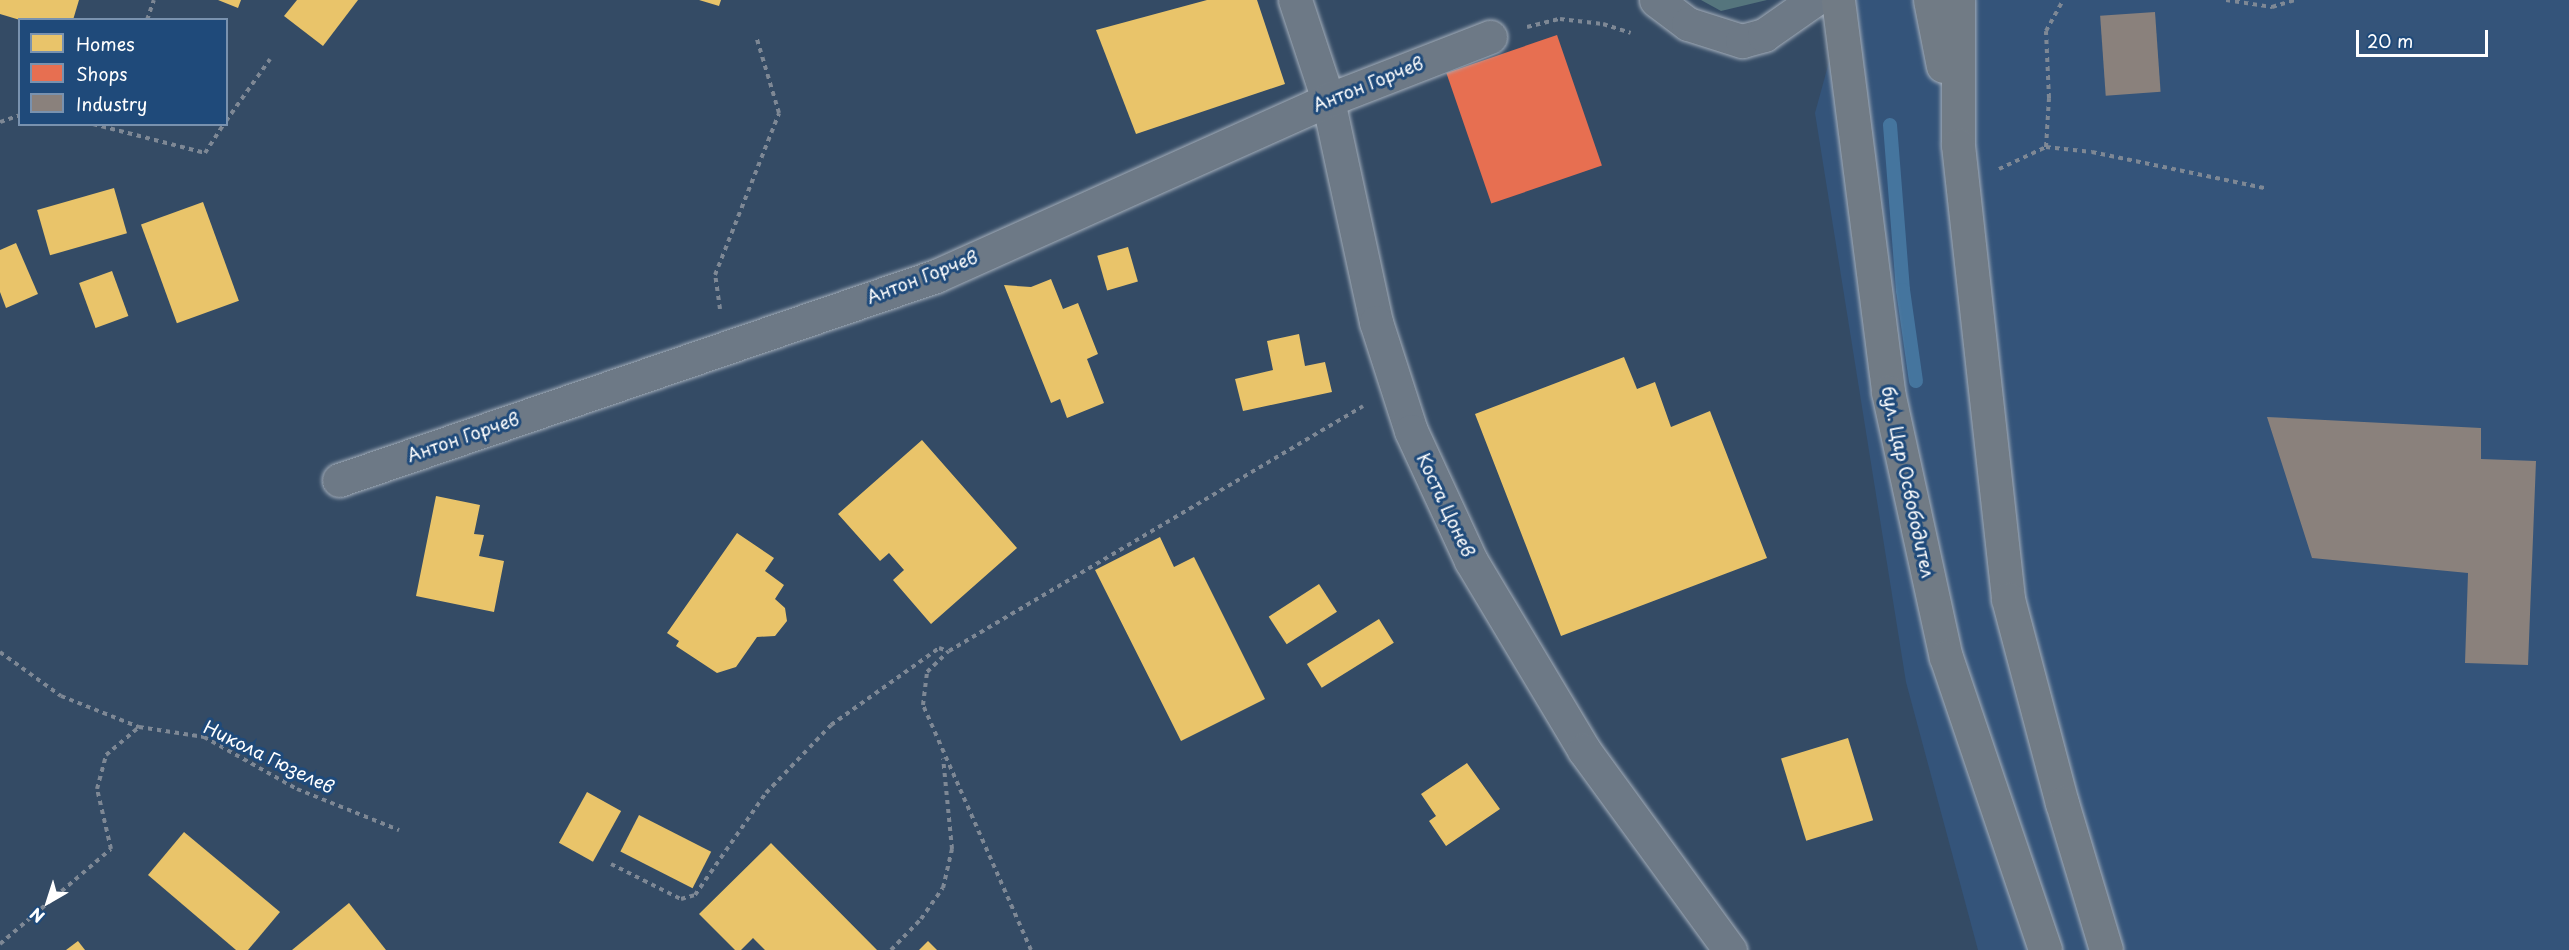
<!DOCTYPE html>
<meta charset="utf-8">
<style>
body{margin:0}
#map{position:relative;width:2569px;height:950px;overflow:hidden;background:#344b65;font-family:"Playpen Sans",sans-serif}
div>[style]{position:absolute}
.built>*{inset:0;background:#34547a}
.green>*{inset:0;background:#55757d}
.homes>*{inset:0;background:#e9c46a;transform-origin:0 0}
.shops>*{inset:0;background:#e76f51;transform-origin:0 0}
.industry>*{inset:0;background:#8a817c;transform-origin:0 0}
.stream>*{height:14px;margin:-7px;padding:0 7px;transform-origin:7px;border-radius:7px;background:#45759e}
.path>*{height:4px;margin-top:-2px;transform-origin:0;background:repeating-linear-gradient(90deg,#7e8895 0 4.5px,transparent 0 9px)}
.roads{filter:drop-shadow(0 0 2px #a4aeba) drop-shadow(0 0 2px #a4aeba)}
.minor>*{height:33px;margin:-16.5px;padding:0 16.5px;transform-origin:16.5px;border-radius:16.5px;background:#6d7986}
.major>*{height:33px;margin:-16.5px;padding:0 16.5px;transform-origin:16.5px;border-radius:16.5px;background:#717b85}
span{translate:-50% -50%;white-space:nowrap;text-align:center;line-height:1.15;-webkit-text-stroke:6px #1f4a7a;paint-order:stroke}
.street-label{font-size:18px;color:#fff}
.legend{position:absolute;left:18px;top:18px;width:210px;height:108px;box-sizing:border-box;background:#1f4a7a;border:2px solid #7992af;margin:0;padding:8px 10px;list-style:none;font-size:18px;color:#fff}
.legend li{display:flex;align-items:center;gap:12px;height:30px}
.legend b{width:30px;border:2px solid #7992af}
.north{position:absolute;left:18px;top:872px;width:60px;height:60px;-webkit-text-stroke:4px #1f4a7a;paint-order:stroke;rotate:219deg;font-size:16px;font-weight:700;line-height:24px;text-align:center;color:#fff}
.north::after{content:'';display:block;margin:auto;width:21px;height:27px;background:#fff;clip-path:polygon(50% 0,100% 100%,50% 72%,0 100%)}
.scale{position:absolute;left:2356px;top:30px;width:132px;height:27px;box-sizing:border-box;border:3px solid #fff;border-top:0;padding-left:8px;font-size:18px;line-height:21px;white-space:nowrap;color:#fff;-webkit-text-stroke:4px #1f4a7a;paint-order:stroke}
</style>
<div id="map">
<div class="built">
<div style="clip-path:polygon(1846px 0,2569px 0,2569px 950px,1978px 950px,1906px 682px,1815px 113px)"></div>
</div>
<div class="green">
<div style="clip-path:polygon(1701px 0,1767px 0,1721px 11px)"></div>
</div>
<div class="homes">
<div style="clip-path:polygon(0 0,79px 0,73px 20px,20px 20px,0 14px)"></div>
<div style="clip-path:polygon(218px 0,241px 0,238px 8px)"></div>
<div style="clip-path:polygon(297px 0,358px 0,323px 46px,284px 16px)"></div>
<div style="clip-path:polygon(699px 0,721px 0,719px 6px)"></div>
<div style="clip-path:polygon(1207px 0,1257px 0,1285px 84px,1136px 134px,1096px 30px)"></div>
<div style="left:114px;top:188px;width:47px;height:80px;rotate:74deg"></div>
<div style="left:203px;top:202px;width:105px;height:66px;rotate:70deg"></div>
<div style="clip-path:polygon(16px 243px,38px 294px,6px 308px,0 292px,0 250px)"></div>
<div style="left:1128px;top:247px;width:36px;height:32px;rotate:74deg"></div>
<div style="left:112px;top:271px;width:48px;height:35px;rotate:70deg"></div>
<div style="clip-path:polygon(1051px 279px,1063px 309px,1078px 303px,1098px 354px,1087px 359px,1104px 403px,1067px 418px,1060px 399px,1051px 403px,1004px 285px,1031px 287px)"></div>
<div style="clip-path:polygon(1299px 334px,1305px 366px,1325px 362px,1332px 392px,1243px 411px,1235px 379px,1273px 370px,1267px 341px)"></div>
<div style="clip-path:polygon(1624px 357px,1637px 389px,1655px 382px,1671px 427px,1710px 411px,1767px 558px,1561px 636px,1475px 414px)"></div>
<div style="clip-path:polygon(922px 440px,1017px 548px,931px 624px,893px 580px,904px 570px,889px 553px,880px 561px,838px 514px)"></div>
<div style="clip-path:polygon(436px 496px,480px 505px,474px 534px,484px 535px,479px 556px,504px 561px,494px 612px,416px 596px)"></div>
<div style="clip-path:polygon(737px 533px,774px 558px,765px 571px,784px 585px,775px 599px,785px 608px,787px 621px,775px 636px,757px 637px,736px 667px,717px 673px,676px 646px,679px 641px,667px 633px)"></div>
<div style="clip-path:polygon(1160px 537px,1174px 567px,1194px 557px,1265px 699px,1181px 741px,1095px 570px)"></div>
<div style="left:1319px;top:584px;width:33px;height:60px;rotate:57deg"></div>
<div style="left:1379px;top:619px;width:28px;height:85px;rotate:58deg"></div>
<div style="left:1848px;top:738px;width:86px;height:70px;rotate:73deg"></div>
<div style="clip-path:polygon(1467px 763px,1500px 809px,1446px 846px,1429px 821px,1436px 816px,1421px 794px)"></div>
<div style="left:587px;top:792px;width:39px;height:58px;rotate:29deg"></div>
<div style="left:639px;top:815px;width:81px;height:41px;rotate:27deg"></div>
<div style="clip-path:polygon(184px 832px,280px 912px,248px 950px,236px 950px,148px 875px)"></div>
<div style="clip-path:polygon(771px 843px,877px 950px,765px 950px,753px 938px,741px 950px,735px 950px,699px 914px)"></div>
<div style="clip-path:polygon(349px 903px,386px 950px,292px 950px)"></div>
<div style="clip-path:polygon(78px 941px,85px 950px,66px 950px)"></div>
<div style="clip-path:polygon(928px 941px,937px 950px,919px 950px)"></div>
</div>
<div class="shops">
<div style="left:1557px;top:35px;width:138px;height:117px;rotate:71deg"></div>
</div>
<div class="industry">
<div style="left:2155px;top:12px;width:80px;height:55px;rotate:86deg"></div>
<div style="clip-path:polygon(2267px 417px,2481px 428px,2481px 459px,2536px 461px,2528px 665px,2465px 663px,2468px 573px,2312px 558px)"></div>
</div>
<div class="stream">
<div style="left:1890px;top:125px;width:166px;rotate:85.5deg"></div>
<div style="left:1903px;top:290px;width:92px;rotate:81.9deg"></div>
</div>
<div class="path">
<div style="left:2226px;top:0;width:47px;rotate:8.7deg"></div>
<div style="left:2272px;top:7px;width:24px;rotate:-17deg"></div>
<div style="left:147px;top:20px;width:21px;rotate:-71deg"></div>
<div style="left:1527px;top:27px;width:34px;rotate:-14deg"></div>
<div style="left:1560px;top:19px;width:43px;rotate:6.6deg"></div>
<div style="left:1603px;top:24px;width:29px;rotate:18deg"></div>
<div style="left:226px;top:121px;width:76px;rotate:-54.6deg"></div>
<div style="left:0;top:122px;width:21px;rotate:-19deg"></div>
<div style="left:93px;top:124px;width:116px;rotate:14.5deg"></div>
<div style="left:205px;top:153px;width:35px;rotate:-57deg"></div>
<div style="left:2046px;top:147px;width:49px;rotate:-86.5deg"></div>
<div style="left:2049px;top:98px;width:67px;rotate:-92.6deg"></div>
<div style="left:2046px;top:31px;width:35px;rotate:-61deg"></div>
<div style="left:1999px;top:169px;width:52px;rotate:-25.1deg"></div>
<div style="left:2046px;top:147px;width:46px;rotate:6.2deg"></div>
<div style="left:2092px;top:152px;width:177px;rotate:11.8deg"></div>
<div style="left:720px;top:309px;width:34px;rotate:-98deg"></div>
<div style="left:715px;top:275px;width:174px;rotate:-68.4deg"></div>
<div style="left:779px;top:113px;width:80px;rotate:-106.6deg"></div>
<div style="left:0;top:652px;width:75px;rotate:35.8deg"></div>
<div style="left:61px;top:696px;width:84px;rotate:21.7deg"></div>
<div style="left:139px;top:727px;width:66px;rotate:8.7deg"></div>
<div style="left:204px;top:737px;width:107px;rotate:29.2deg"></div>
<div style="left:297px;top:789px;width:110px;rotate:21.9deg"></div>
<div style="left:611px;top:864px;width:78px;rotate:26.6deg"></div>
<div style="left:681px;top:899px;width:15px;rotate:-16deg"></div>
<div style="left:695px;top:895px;width:124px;rotate:-55.2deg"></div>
<div style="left:766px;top:793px;width:94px;rotate:-46.3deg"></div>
<div style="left:831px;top:725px;width:133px;rotate:-35.5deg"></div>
<div style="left:939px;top:648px;width:9px;rotate:18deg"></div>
<div style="left:0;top:944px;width:146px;rotate:-40.6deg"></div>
<div style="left:111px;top:849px;width:62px;rotate:-103.1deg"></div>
<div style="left:97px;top:789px;width:35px;rotate:-75deg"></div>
<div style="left:106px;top:755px;width:43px;rotate:-40.3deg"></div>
<div style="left:891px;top:950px;width:43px;rotate:-45.9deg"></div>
<div style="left:921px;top:919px;width:38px;rotate:-55deg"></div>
<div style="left:943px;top:888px;width:40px;rotate:-77deg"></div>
<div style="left:952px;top:849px;width:91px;rotate:-95.6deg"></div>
<div style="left:1031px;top:950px;width:268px;rotate:-113.8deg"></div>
<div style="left:923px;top:705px;width:33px;rotate:-83deg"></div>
<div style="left:927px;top:672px;width:30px;rotate:-44deg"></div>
<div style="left:949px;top:651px;width:481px;rotate:-30.6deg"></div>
</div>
<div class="roads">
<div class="minor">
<div style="left:1295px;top:0;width:105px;rotate:71.7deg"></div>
<div style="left:1328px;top:100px;width:227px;rotate:77.8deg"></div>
<div style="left:1376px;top:322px;width:114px;rotate:72.2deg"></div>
<div style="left:1411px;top:431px;width:143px;rotate:65.2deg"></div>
<div style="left:1471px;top:561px;width:220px;rotate:59.1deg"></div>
<div style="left:1584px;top:750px;width:248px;rotate:53.9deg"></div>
<div style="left:1656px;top:0;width:40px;rotate:37deg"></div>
<div style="left:1688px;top:24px;width:57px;rotate:17.5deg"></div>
<div style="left:1742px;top:41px;width:23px;rotate:-15deg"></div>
<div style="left:1764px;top:35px;width:61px;rotate:-35deg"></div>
<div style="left:339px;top:480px;width:631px;rotate:-18.87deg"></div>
<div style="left:936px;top:276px;width:430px;rotate:-24.2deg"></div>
<div style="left:1328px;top:100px;width:174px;rotate:-21.3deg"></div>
</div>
<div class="major">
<div style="left:1838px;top:0;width:395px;rotate:82.7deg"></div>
<div style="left:1888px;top:392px;width:271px;rotate:77.7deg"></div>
<div style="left:1946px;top:657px;width:309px;rotate:71.3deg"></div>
<div style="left:1930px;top:0;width:67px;rotate:78.9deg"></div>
<div style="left:1958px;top:0;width:145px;rotate:90deg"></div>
<div style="left:1958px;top:145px;width:457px;rotate:83.7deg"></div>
<div style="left:2008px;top:599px;width:211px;rotate:75.2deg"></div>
<div style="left:2062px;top:803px;width:153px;rotate:73.3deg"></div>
</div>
</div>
<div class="street-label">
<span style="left:1368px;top:84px;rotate:-22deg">Антон Горчев</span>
<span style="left:922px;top:277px;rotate:-21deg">Антон Горчев</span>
<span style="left:463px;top:437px;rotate:-19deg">Антон Горчев</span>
<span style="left:1908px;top:482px;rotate:78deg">бул. Цар Освободител</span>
<span style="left:1446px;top:505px;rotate:65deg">Коста Цонев</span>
<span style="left:269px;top:757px;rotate:26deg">Никола Гюзелев</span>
</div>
<ul class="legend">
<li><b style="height:16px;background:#e9c46a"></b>Homes</li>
<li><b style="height:16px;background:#e76f51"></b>Shops</li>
<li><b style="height:16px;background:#8a817c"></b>Industry</li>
</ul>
<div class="north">N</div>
<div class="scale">20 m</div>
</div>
